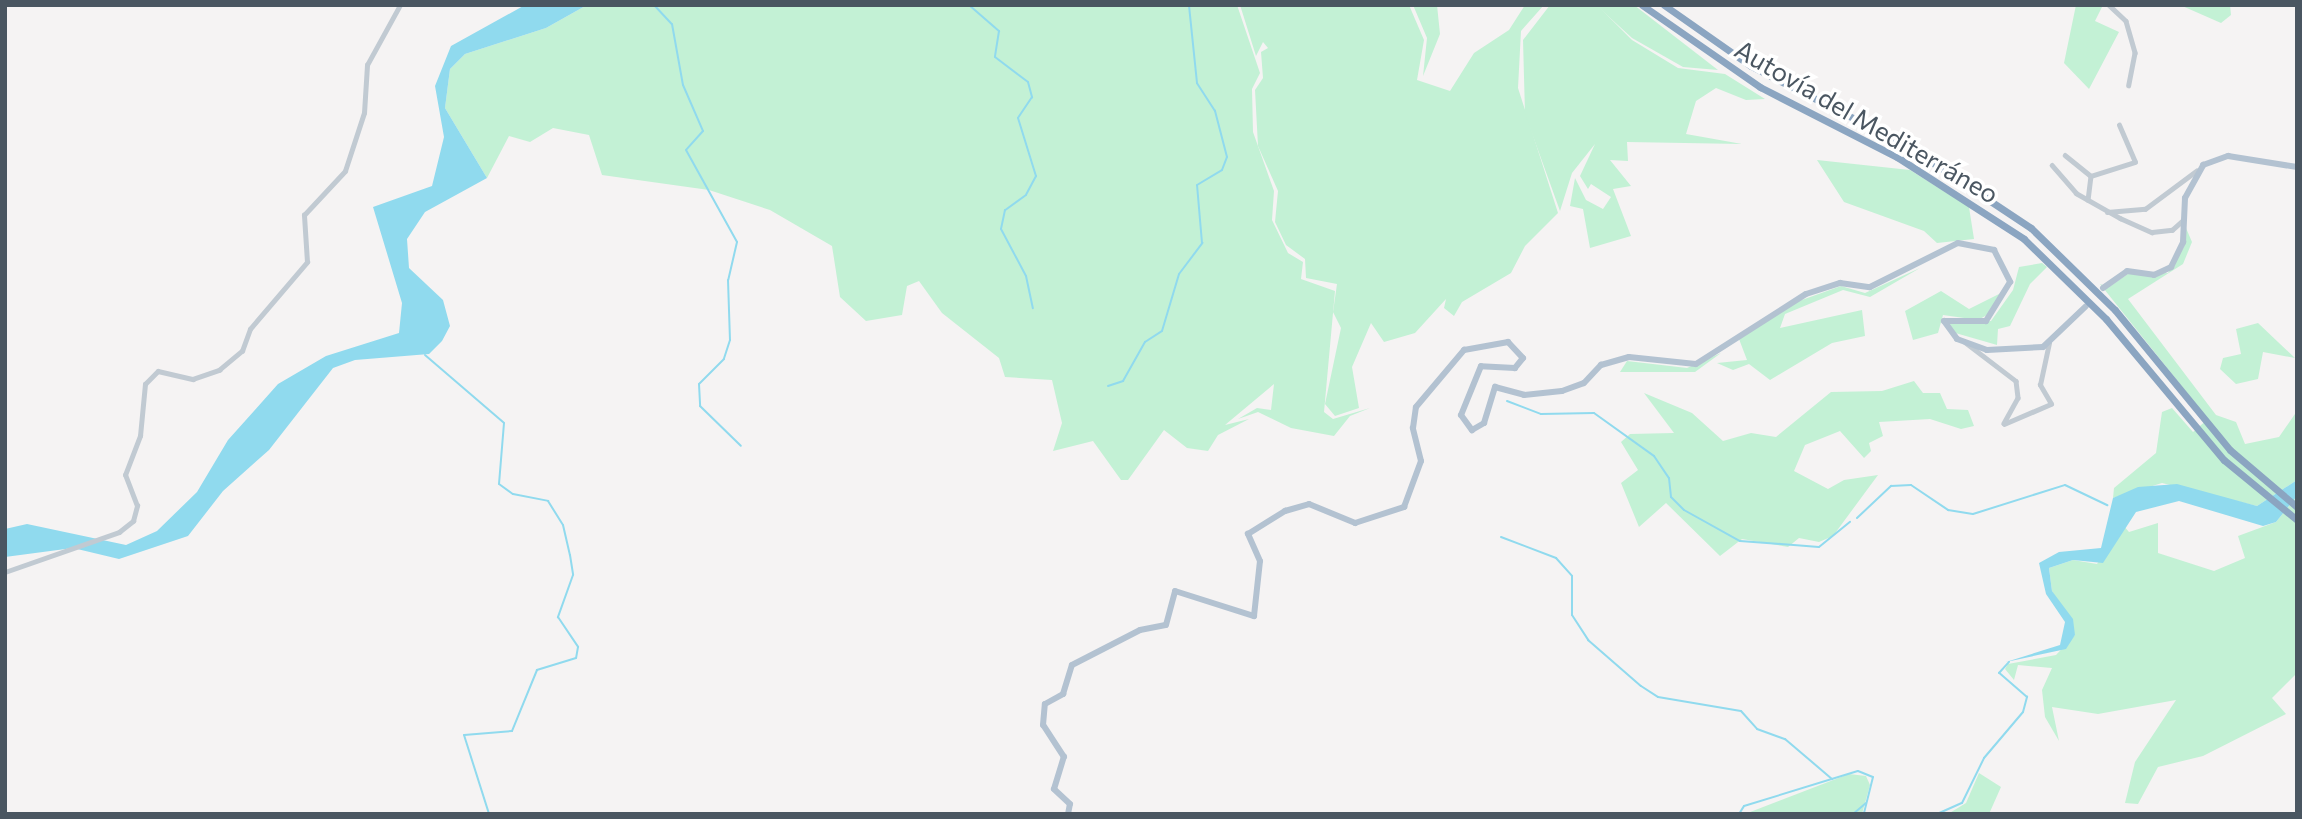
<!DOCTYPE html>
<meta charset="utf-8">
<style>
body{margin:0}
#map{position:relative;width:2302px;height:819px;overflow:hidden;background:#f5f3f3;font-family:Commissioner,sans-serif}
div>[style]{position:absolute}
.green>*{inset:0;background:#c3f1d5}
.water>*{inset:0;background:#90daee}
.stream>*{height:2px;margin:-1px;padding:0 1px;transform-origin:1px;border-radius:1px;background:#90daee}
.minor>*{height:4.5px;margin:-2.25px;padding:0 2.25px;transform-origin:2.25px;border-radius:2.25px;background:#c1cad2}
.major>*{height:6px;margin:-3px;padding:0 3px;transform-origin:3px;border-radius:3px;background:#b3c2d1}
.highway>*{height:7px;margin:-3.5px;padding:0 3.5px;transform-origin:3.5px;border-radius:3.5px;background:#8ba5c1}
span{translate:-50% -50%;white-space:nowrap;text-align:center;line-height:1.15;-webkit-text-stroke:7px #fff;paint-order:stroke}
.street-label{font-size:26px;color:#4a5661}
.frame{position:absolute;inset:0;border:7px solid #4a5661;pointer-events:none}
</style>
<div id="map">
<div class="green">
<div style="clip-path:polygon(587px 5px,1237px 5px,1260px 73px,1252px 89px,1253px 132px,1274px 191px,1272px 220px,1288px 253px,1303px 262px,1301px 279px,1335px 291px,1324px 412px,1333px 419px,1370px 408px,1350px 416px,1334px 436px,1291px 428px,1258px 412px,1238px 419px,1257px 408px,1271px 410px,1274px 384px,1225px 425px,1249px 419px,1218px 435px,1208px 451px,1187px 448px,1164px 430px,1128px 480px,1121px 480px,1093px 441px,1053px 451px,1062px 423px,1052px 380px,1005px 377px,999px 358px,942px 313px,919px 281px,907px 286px,902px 315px,866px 321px,840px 297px,832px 246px,770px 210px,709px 190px,602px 175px,589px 135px,553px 128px,530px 142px,509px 136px,487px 178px,445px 108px,450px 69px,465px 54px,546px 28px)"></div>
<div style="clip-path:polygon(1240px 5px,1409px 5px,1424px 40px,1417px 80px,1450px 91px,1474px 53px,1509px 30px,1525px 5px,1544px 5px,1521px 31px,1518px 88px,1558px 213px,1525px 246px,1511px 273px,1462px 302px,1454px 316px,1444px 308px,1446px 299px,1415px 333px,1384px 342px,1371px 323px,1352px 367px,1359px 408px,1335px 416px,1325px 404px,1341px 328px,1333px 312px,1337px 284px,1306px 278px,1305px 259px,1286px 245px,1275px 222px,1278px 191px,1258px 146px,1255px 90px,1263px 78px,1261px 52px,1268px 48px,1263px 42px,1256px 56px)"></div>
<div style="clip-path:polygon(1413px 5px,1437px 5px,1440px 34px,1423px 76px,1427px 38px)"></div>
<div style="clip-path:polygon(1550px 5px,1599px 7px,1632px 40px,1678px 68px,1725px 74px,1765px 99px,1746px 100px,1716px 88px,1696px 101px,1686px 134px,1742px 144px,1627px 142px,1628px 161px,1610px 160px,1631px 186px,1613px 189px,1631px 236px,1590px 248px,1583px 209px,1570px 206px,1575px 178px,1586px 200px,1603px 209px,1611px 197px,1591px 184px,1588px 189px,1580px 176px,1595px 144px,1572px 173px,1560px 211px,1525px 114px,1523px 40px)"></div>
<div style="clip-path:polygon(1596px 5px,1634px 5px,1718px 70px,1683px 67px,1632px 38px)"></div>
<div style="clip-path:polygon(2076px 5px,2103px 5px,2095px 21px,2119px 32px,2089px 89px,2064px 63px)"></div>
<div style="clip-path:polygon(2180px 5px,2230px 5px,2231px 15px,2221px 23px)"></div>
<div style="clip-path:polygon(1817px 160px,1910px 170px,1969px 207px,1974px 239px,1937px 243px,1924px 231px,1844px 202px)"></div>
<div style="clip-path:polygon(2186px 228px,2192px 242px,2183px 264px,2128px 299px,2216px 415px,2236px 422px,2245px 444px,2279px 437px,2297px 411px,2297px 480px,2257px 506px,2162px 483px,2113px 498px,2114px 488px,2156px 453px,2162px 412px,2172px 408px,2193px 432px,2208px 419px,2100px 284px,2109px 287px,2128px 274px,2168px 273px,2184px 247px)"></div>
<div style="clip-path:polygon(2042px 263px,2047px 267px,2030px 284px,2010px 326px,1998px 329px,1997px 345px,1952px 332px,1947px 321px,1991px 321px,2013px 290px,2019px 267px)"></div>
<div style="clip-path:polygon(1920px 268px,1870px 297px,1843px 290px,1785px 314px,1780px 328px,1862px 310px,1865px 336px,1832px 343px,1770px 380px,1749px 364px,1733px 370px,1717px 363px,1747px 360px,1739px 339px,1799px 301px,1841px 286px,1865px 293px)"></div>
<div style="clip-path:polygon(1941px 291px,1969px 309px,2001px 293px,1987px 315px,1978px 320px,1943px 315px,1938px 333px,1913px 340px,1905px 311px)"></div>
<div style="clip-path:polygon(2258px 323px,2295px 358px,2263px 352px,2258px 379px,2236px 384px,2220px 369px,2223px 358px,2241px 354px,2236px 329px)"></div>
<div style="clip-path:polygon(1721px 353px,1695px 372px,1620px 372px,1627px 361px,1687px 368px)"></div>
<div style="clip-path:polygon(1914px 381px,1923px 393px,1940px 393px,1947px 409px,1968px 410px,1974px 426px,1961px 429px,1930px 419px,1879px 422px,1883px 436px,1869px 443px,1871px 451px,1864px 458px,1840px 431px,1805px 445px,1794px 471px,1828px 489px,1844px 480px,1878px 475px,1833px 536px,1819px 542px,1799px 538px,1788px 547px,1742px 539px,1720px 556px,1666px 503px,1639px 527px,1621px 483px,1638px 470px,1621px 442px,1630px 434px,1674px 433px,1644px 393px,1692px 413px,1723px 441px,1751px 433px,1776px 437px,1831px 392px,1882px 391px)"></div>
<div style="clip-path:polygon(2297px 496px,2297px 673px,2272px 698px,2286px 714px,2203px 756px,2158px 767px,2138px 804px,2125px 803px,2135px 762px,2176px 700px,2098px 714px,2052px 707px,2059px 741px,2045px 717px,2042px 690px,2052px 668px,2018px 665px,2014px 680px,2005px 669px,2008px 664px,2056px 655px,2075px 635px,2052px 591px,2049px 568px,2073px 560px,2097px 564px,2123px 525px,2129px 532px,2158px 523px,2158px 553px,2214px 571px,2245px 558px,2238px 536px,2276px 522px)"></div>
<div style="clip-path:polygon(1979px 773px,2001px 787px,1989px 814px,1948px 814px,1966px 803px)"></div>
<div style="clip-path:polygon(1849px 774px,1866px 776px,1870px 785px,1862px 814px,1745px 814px)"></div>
</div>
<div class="water">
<div style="clip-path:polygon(525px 5px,587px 5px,546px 28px,465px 54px,450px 69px,445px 108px,487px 178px,425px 212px,407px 239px,409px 268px,443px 300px,450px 326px,442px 341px,429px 354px,355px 360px,333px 368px,269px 450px,223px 491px,188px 536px,119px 559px,73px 548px,5px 557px,5px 529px,27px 524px,126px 545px,157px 531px,197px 492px,228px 440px,278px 384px,326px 356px,399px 333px,402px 303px,373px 207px,432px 186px,444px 137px,435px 86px,451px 46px)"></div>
<div style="clip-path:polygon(2297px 480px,2297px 496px,2276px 522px,2263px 526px,2179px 501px,2136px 512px,2103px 563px,2073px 560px,2049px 568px,2052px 591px,2073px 619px,2075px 635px,2066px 649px,2006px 662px,2060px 645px,2065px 622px,2046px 594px,2039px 563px,2059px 552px,2101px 548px,2113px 498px,2138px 487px,2177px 484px,2257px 506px)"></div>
</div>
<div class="stream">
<div style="left:654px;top:5px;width:26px;rotate:47deg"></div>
<div style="left:672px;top:24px;width:62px;rotate:79.8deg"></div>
<div style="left:683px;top:85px;width:50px;rotate:66.5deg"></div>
<div style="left:703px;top:131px;width:25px;rotate:132deg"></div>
<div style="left:686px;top:150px;width:105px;rotate:61deg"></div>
<div style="left:737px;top:242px;width:39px;rotate:103deg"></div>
<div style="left:728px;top:280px;width:60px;rotate:88.1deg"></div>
<div style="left:730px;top:340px;width:20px;rotate:108deg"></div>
<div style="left:724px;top:359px;width:35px;rotate:135deg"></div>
<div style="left:699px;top:384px;width:22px;rotate:87deg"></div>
<div style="left:700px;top:406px;width:57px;rotate:44.3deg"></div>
<div style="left:969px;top:5px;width:40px;rotate:41deg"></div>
<div style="left:999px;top:31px;width:26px;rotate:99deg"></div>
<div style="left:995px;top:57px;width:41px;rotate:37.1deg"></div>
<div style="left:1028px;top:82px;width:16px;rotate:75deg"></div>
<div style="left:1032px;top:97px;width:25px;rotate:124deg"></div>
<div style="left:1018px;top:118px;width:61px;rotate:72.8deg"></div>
<div style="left:1036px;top:176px;width:21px;rotate:118deg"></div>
<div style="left:1026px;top:195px;width:26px;rotate:144deg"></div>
<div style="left:1005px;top:210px;width:19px;rotate:102deg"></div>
<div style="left:1001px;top:229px;width:53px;rotate:62deg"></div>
<div style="left:1026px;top:276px;width:33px;rotate:78deg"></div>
<div style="left:425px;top:355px;width:104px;rotate:40.7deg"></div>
<div style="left:504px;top:423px;width:61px;rotate:94.7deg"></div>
<div style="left:499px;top:484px;width:17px;rotate:36deg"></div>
<div style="left:513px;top:494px;width:36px;rotate:11deg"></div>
<div style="left:548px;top:501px;width:28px;rotate:58deg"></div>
<div style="left:563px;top:525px;width:31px;rotate:77deg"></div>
<div style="left:570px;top:555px;width:20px;rotate:81deg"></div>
<div style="left:573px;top:575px;width:45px;rotate:109.7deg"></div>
<div style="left:558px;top:617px;width:36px;rotate:56deg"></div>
<div style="left:578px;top:647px;width:11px;rotate:100deg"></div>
<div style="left:576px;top:658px;width:41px;rotate:162.9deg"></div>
<div style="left:537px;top:670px;width:66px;rotate:112.3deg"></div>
<div style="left:512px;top:731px;width:48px;rotate:175.2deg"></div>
<div style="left:464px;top:735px;width:83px;rotate:72.4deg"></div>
<div style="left:1108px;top:386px;width:16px;rotate:-18deg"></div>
<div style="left:1123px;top:381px;width:45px;rotate:-60.6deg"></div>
<div style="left:1145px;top:342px;width:20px;rotate:-33deg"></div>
<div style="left:1162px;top:331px;width:59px;rotate:-73.4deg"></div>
<div style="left:1179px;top:274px;width:39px;rotate:-53deg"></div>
<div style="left:1202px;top:243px;width:58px;rotate:-94.9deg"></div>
<div style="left:1197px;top:185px;width:29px;rotate:-31deg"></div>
<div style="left:1222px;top:170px;width:14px;rotate:-69deg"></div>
<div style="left:1227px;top:157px;width:48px;rotate:-104.6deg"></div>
<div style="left:1215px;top:111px;width:33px;rotate:-123deg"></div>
<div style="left:1197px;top:83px;width:78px;rotate:-95.9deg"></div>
<div style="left:1507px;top:401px;width:36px;rotate:21deg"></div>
<div style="left:1541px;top:414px;width:53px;rotate:-1.1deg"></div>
<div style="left:1594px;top:413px;width:74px;rotate:35.6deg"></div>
<div style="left:1654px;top:456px;width:27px;rotate:56deg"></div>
<div style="left:1669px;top:478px;width:19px;rotate:84deg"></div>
<div style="left:1671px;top:497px;width:18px;rotate:45deg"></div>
<div style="left:1684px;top:510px;width:64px;rotate:29deg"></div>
<div style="left:1740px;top:541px;width:79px;rotate:4.3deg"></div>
<div style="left:1819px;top:547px;width:40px;rotate:-39deg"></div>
<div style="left:1857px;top:518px;width:47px;rotate:-43.3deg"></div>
<div style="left:1891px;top:486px;width:20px;rotate:-3deg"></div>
<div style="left:1911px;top:485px;width:45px;rotate:34deg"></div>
<div style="left:1948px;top:510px;width:25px;rotate:9deg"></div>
<div style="left:1973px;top:514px;width:96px;rotate:-17.5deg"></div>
<div style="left:2065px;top:485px;width:47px;rotate:25.5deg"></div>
<div style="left:1501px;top:537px;width:59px;rotate:20.9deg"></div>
<div style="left:1556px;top:558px;width:24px;rotate:48deg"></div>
<div style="left:1572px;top:576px;width:39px;rotate:90deg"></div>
<div style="left:1572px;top:615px;width:30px;rotate:57deg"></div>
<div style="left:1588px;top:640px;width:70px;rotate:41deg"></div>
<div style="left:1641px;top:686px;width:20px;rotate:33deg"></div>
<div style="left:1658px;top:697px;width:84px;rotate:9.6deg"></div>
<div style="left:1741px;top:711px;width:24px;rotate:48deg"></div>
<div style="left:1757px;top:729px;width:30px;rotate:20deg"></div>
<div style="left:1785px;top:739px;width:62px;rotate:40.4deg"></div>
<div style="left:1516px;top:814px;width:34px"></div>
<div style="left:1739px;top:814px;width:9px;rotate:-58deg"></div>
<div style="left:1744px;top:806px;width:119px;rotate:-17.1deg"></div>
<div style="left:1858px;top:771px;width:16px;rotate:22deg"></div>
<div style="left:1873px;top:777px;width:38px;rotate:104deg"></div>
<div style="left:1853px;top:814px;width:17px;rotate:-40deg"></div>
<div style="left:1937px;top:814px;width:27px;rotate:-24deg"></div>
<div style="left:1962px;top:803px;width:50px;rotate:-63.9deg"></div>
<div style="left:1984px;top:758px;width:60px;rotate:-49.7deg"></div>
<div style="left:2023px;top:712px;width:16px;rotate:-75deg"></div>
<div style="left:2027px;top:697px;width:37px;rotate:-139deg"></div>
<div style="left:1999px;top:673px;width:15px;rotate:-48deg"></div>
</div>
<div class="minor">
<div style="left:2109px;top:5px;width:23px;rotate:43deg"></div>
<div style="left:2126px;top:21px;width:33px;rotate:74deg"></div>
<div style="left:2135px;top:53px;width:33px;rotate:101deg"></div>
<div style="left:2065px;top:155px;width:33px;rotate:39deg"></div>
<div style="left:2091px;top:176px;width:24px;rotate:97deg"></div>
<div style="left:2052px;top:165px;width:37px;rotate:49deg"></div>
<div style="left:2076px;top:193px;width:51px;rotate:29.6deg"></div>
<div style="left:2120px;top:218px;width:35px;rotate:24deg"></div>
<div style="left:2152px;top:232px;width:20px;rotate:-6deg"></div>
<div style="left:2172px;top:230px;width:15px;rotate:-42deg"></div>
<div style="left:2091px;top:176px;width:46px;rotate:-17.7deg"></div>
<div style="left:2135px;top:162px;width:40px;rotate:-113.4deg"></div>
<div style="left:2107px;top:212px;width:38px;rotate:-5deg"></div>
<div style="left:2145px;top:209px;width:64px;rotate:-36.7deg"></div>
<div style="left:1965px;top:342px;width:64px;rotate:37.4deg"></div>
<div style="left:2016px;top:381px;width:17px;rotate:83deg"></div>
<div style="left:2018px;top:398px;width:29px;rotate:119deg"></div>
<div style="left:2004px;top:424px;width:51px;rotate:-23.1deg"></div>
<div style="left:2051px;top:404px;width:22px;rotate:-120deg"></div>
<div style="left:2040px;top:385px;width:43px;rotate:-77.9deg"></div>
<div style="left:5px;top:572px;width:121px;rotate:-19.3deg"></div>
<div style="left:119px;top:532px;width:18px;rotate:-38deg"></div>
<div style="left:133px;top:521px;width:16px;rotate:-75deg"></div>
<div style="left:137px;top:506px;width:33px;rotate:-111deg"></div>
<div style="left:125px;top:475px;width:42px;rotate:-69deg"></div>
<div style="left:140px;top:436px;width:52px;rotate:-84.5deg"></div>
<div style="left:145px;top:384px;width:18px;rotate:-45deg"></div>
<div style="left:158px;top:371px;width:36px;rotate:13deg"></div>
<div style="left:193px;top:379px;width:28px;rotate:-19deg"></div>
<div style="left:219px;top:370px;width:30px;rotate:-40deg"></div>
<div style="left:242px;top:351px;width:23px;rotate:-70deg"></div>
<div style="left:250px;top:329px;width:88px;rotate:-49.6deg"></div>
<div style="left:307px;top:262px;width:47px;rotate:-93.7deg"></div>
<div style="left:304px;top:215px;width:60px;rotate:-47deg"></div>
<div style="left:345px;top:171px;width:61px;rotate:-71.9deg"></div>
<div style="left:364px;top:113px;width:48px;rotate:-86.4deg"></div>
<div style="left:367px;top:65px;width:68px;rotate:-61.2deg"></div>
</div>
<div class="major">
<div style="left:2103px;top:288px;width:29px;rotate:-35deg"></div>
<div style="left:2127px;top:271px;width:27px;rotate:8deg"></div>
<div style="left:2154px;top:275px;width:19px;rotate:-25deg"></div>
<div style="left:2171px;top:267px;width:28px;rotate:-64deg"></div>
<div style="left:2183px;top:242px;width:44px;rotate:-87.4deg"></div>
<div style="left:2185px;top:198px;width:38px;rotate:-61deg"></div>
<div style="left:2203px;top:165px;width:27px;rotate:-20deg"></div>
<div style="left:2228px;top:156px;width:70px;rotate:9.1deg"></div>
<div style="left:1068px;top:814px;width:10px;rotate:-79deg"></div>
<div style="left:1070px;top:804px;width:22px;rotate:-137deg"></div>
<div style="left:1054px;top:789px;width:34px;rotate:-73deg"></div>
<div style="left:1064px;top:757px;width:38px;rotate:-123deg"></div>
<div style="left:1043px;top:725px;width:21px;rotate:-85deg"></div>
<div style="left:1045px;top:704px;width:21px;rotate:-29deg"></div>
<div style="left:1063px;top:694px;width:30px;rotate:-73deg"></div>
<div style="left:1072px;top:665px;width:76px;rotate:-27.2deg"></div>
<div style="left:1140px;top:630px;width:26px;rotate:-11deg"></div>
<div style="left:1166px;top:625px;width:35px;rotate:-75deg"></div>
<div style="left:1175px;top:591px;width:83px;rotate:17.6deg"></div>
<div style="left:1254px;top:616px;width:55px;rotate:-83.8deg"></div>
<div style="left:1260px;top:561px;width:30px;rotate:-114deg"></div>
<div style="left:1248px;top:534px;width:44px;rotate:-31.9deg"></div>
<div style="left:1285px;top:511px;width:25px;rotate:-16deg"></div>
<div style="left:1309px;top:504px;width:50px;rotate:22.4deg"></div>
<div style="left:1355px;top:523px;width:52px;rotate:-18.1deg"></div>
<div style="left:1404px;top:507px;width:49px;rotate:-69.7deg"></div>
<div style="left:1421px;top:461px;width:34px;rotate:-104deg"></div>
<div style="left:1413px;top:428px;width:21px;rotate:-82deg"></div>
<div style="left:1416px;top:407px;width:75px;rotate:-49.9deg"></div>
<div style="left:1464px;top:350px;width:45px;rotate:-10.3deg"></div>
<div style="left:1508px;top:342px;width:22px;rotate:47deg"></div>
<div style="left:1523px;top:358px;width:13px;rotate:129deg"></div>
<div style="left:1515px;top:368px;width:34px;rotate:-177deg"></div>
<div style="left:1481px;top:366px;width:53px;rotate:112.2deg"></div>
<div style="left:1461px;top:415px;width:19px;rotate:54deg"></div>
<div style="left:1472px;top:430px;width:14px;rotate:-30deg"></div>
<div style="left:1484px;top:423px;width:38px;rotate:-73deg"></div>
<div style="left:1495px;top:387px;width:30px;rotate:15deg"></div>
<div style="left:1524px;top:395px;width:38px;rotate:-6deg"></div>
<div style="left:1562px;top:391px;width:23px;rotate:-20deg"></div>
<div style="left:1584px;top:383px;width:25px;rotate:-47deg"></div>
<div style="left:1601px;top:365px;width:29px;rotate:-16deg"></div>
<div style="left:1629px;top:357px;width:67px;rotate:6deg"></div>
<div style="left:1696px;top:364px;width:130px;rotate:-32.5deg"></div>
<div style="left:1806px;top:294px;width:36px;rotate:-18deg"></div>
<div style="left:1840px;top:283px;width:30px;rotate:8deg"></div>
<div style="left:1870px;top:287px;width:98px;rotate:-26.6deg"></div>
<div style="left:1958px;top:243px;width:37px;rotate:11deg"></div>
<div style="left:1994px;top:250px;width:36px;rotate:63deg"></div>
<div style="left:2010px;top:282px;width:46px;rotate:121.6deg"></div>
<div style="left:1986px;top:321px;width:42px;rotate:180deg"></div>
<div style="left:1944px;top:321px;width:22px;rotate:54deg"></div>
<div style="left:1957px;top:339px;width:32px;rotate:20deg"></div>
<div style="left:1987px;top:350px;width:56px;rotate:-3.1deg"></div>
<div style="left:2043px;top:347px;width:59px;rotate:-43.6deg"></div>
</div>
<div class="highway">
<div style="left:1642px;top:5px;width:144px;rotate:34.8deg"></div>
<div style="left:1760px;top:87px;width:154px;rotate:27.1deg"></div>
<div style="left:1897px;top:157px;width:151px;rotate:32.8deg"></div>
<div style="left:2024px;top:239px;width:115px;rotate:44.3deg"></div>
<div style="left:2106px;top:319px;width:184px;rotate:50.1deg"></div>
<div style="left:2224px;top:460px;width:94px;rotate:39.4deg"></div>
<div style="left:1664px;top:5px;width:106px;rotate:35deg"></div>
<div style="left:1751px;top:66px;width:174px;rotate:27deg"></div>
<div style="left:1906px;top:145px;width:150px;rotate:33.6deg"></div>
<div style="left:2031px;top:228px;width:117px;rotate:44.3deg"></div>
<div style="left:2115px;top:310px;width:181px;rotate:50.6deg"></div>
<div style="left:2230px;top:450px;width:88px;rotate:40.4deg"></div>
</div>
<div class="street-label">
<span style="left:1867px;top:121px;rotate:30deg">Autovía del Mediterráneo</span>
</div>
<div class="frame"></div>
</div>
